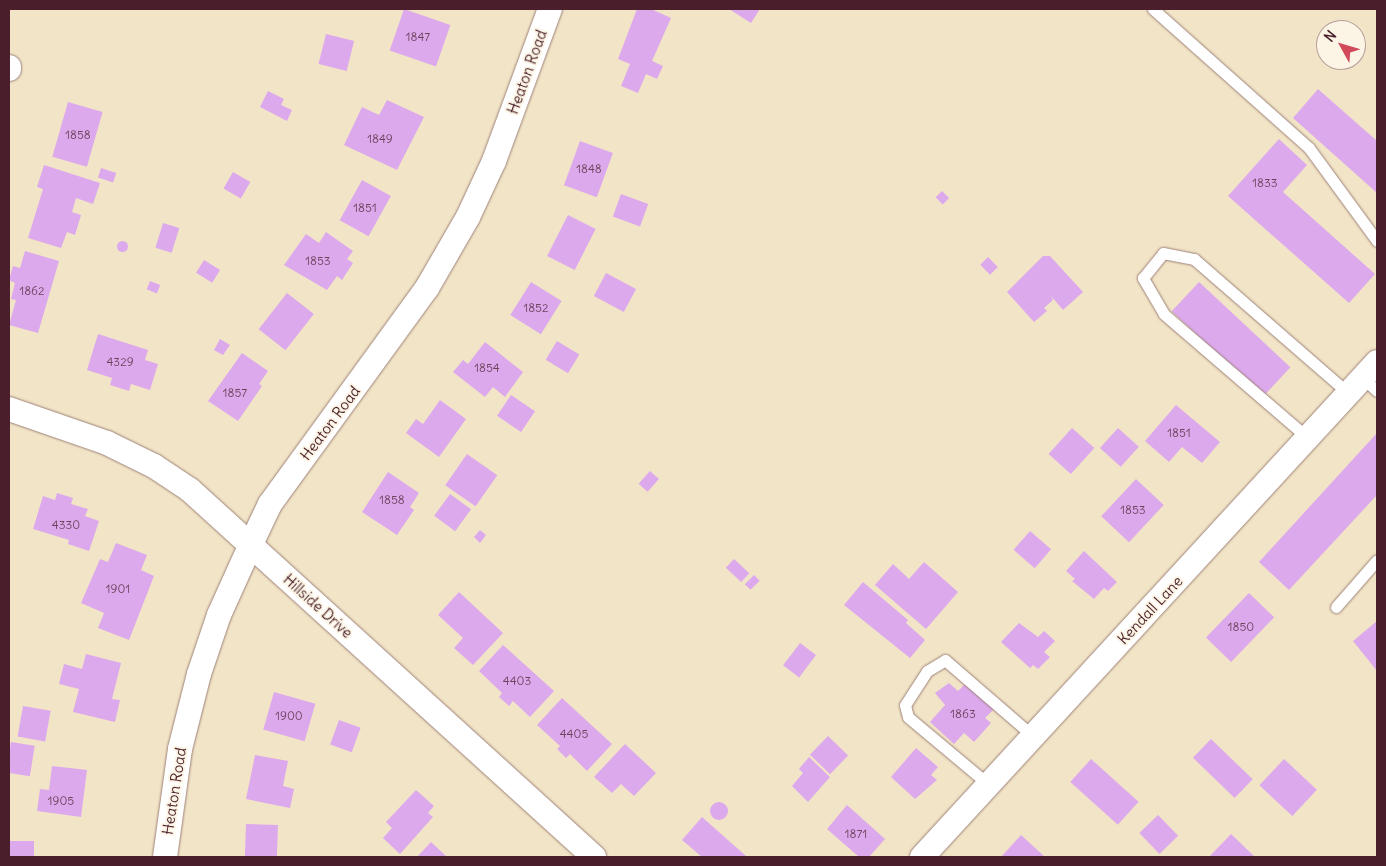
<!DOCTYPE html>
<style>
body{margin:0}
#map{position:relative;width:1386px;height:866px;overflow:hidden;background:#f2e4c7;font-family:Delius,sans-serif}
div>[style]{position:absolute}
.building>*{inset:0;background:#dda9ed;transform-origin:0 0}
.round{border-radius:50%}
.roads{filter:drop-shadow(0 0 1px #9e8279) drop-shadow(0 0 1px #9e8279)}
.service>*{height:11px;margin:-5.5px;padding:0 5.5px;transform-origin:5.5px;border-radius:5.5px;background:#fff}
.minor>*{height:24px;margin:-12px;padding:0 12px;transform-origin:12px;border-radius:12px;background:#fff}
span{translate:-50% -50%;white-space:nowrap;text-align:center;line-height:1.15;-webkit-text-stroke:4px #fcf5e5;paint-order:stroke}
.number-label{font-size:12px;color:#6f425c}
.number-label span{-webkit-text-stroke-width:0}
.street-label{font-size:15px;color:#4a1f2b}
.frame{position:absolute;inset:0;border:10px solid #4a1f2b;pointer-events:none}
.north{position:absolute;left:1316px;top:20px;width:50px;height:50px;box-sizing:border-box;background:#fcf5e5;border:1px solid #b59f9b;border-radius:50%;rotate:309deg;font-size:14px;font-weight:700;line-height:20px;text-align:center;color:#4a1f2b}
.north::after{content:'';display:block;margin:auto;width:18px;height:22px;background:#d1495b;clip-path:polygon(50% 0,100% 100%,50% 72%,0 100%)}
</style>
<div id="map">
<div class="building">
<div style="left:404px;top:9px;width:49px;height:44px;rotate:19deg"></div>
<div style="clip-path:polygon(637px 9px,651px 9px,671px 18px,652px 61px,663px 66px,657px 79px,646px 74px,638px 93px,621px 86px,630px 64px,618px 59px)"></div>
<div style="clip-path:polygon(729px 9px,760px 9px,751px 23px)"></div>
<div style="left:326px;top:34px;width:29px;height:31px;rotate:14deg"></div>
<div style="clip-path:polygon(1318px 89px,1377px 141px,1377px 193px,1293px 118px)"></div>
<div style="clip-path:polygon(268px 91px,284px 99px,281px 105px,292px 110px,287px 121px,260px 107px)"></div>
<div style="clip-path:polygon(387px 100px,424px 117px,397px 170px,344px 145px,362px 107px,379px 115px)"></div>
<div style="left:68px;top:102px;width:36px;height:57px;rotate:16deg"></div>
<div style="clip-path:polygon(1279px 139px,1307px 165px,1283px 192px,1375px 274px,1349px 303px,1228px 196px)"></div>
<div style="left:580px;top:141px;width:35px;height:47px;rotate:20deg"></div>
<div style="clip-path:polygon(44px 165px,100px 183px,93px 204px,76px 198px,72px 212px,81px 215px,75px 235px,67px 232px,61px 248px,28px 238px,43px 189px,37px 187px)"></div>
<div style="left:101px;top:168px;width:16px;height:10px;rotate:18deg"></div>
<div style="left:233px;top:172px;width:20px;height:19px;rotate:30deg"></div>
<div style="left:362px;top:180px;width:33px;height:46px;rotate:29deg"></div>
<div style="left:942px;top:191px;width:10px;height:9px;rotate:45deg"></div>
<div style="left:621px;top:194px;width:29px;height:24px;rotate:20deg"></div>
<div style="left:568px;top:215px;width:31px;height:46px;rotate:27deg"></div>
<div style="left:163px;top:223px;width:17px;height:26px;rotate:17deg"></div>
<div style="clip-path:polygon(326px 232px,353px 251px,347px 259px,353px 263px,342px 280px,337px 276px,327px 290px,284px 265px,306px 234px,319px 243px)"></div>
<div class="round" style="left:116.5px;top:240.5px;width:11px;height:11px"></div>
<div style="clip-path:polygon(25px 251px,59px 261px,38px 333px,9px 325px,16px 300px,11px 299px,15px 283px,9px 280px,13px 266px,20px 268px)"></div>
<div style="clip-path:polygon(1043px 256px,1050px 256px,1083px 292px,1063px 310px,1051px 296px,1053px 300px,1044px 308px,1047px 311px,1034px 322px,1007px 292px)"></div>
<div style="left:988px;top:257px;width:14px;height:11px;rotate:45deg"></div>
<div style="left:204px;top:260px;width:19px;height:15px;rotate:32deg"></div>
<div style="left:606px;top:273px;width:34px;height:26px;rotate:28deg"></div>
<div style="left:150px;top:281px;width:11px;height:9px;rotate:22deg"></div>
<div style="left:531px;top:282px;width:36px;height:39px;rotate:32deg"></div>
<div style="left:1199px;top:282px;width:125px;height:40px;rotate:43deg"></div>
<div style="left:287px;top:293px;width:34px;height:46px;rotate:38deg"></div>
<div style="clip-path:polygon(98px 334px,148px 350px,145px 360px,158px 364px,150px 390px,131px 384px,129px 391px,110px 385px,112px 378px,87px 370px)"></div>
<div style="clip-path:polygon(220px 339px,230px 345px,223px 355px,214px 350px)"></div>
<div style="left:557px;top:341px;width:26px;height:22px;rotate:31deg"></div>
<div style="clip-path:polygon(485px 342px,523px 372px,505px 397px,493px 387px,485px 397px,453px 372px,463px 360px,468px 364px)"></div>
<div style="clip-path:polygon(242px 353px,268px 371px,259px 384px,262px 386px,238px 421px,208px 401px)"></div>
<div style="left:511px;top:395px;width:29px;height:25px;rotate:34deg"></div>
<div style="clip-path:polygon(440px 400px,466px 419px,439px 457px,406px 433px,416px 419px,423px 424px)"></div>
<div style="clip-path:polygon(1176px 405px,1220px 442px,1202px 463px,1182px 447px,1169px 462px,1145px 441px)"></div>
<div style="left:1072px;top:428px;width:30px;height:35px;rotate:42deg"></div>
<div style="left:1118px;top:428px;width:28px;height:27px;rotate:42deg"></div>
<div style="clip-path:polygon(1377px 433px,1377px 495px,1289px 590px,1259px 562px)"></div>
<div style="left:467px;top:454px;width:37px;height:38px;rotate:35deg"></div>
<div style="left:650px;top:471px;width:12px;height:17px;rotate:42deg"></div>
<div style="clip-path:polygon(388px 472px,419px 493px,410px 507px,414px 510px,397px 535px,362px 512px)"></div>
<div style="left:1136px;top:479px;width:38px;height:51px;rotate:43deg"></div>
<div style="clip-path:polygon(57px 493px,73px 498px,71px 504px,88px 509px,85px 516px,99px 521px,89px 551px,68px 544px,69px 540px,33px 529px,43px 496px,55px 500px)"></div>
<div style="left:450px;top:494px;width:26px;height:27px;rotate:36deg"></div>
<div style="clip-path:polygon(480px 530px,486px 535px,480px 543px,474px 537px)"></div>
<div style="left:1030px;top:531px;width:28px;height:25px;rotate:41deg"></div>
<div style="clip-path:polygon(116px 543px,147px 555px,141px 570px,154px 576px,129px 640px,98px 628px,104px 613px,81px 603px,100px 559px,108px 562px)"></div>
<div style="clip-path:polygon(1084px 551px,1117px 582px,1108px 591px,1104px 588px,1094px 599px,1072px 581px,1075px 579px,1066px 571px)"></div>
<div style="left:734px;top:559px;width:21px;height:12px;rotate:43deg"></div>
<div style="clip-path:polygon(924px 562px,958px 592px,926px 629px,875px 585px,893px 564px,909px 579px)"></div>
<div style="left:754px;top:575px;width:8px;height:13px;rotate:45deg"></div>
<div style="clip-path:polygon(863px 582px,908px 620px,906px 623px,925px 640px,910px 658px,844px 605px)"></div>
<div style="clip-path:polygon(459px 592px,503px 633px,473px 665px,454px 648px,463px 638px,438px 615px)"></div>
<div style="left:1249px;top:593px;width:35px;height:62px;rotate:44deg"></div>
<div style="clip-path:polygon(1377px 621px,1377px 671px,1353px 641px)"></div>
<div style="clip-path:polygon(1019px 623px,1038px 637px,1044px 631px,1055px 641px,1044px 652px,1050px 657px,1038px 669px,1033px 665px,1030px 668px,1001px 642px)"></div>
<div style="left:800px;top:643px;width:20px;height:28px;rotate:37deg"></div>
<div style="clip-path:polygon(503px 645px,554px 691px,530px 717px,513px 701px,509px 706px,499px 697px,502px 693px,479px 671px)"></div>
<div style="clip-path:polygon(86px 654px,121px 663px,112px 699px,120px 700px,115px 722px,73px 712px,79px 689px,59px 684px,64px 664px,82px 669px)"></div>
<div style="clip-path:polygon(949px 683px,958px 691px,966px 683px,994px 709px,985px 718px,991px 723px,974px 742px,964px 733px,954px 744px,930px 722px,945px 705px,935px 693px)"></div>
<div style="left:274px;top:692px;width:43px;height:39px;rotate:16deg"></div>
<div style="clip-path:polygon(562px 698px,612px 744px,587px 771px,570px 754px,566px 758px,557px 749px,560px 746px,537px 725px)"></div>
<div style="left:23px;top:706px;width:28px;height:31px;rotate:10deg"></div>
<div style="left:339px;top:720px;width:23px;height:26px;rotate:20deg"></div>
<div style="left:828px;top:736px;width:28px;height:26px;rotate:44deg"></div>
<div style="left:1211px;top:739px;width:58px;height:26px;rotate:44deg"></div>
<div style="left:11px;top:742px;width:24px;height:31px;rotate:9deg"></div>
<div style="clip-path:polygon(625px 744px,656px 773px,634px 796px,621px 784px,612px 793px,594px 777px)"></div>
<div style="clip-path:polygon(916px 748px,938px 767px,931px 775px,937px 780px,915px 799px,891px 777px)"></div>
<div style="clip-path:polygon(255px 755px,288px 761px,283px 786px,294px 789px,290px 808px,246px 799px)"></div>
<div style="clip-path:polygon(809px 757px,830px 777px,808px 802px,792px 786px,803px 773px,799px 769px)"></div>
<div style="left:1091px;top:759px;width:64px;height:31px;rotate:42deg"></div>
<div style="left:1284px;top:759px;width:45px;height:36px;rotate:43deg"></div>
<div style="clip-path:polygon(52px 766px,87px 770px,81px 817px,37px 811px,40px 789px,49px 790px)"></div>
<div style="clip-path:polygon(416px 790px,434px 806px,428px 813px,433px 817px,400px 854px,383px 838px,392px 828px,386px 822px)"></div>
<div class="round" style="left:710px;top:802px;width:18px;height:18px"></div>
<div style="clip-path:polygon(847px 805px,885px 839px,869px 857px,859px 857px,827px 829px)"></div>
<div style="left:1158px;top:815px;width:29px;height:26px;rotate:46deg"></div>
<div style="clip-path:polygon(702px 817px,746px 856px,745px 857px,702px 857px,682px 840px)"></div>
<div style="left:246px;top:824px;width:32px;height:33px;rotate:2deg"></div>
<div style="clip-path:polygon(1231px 834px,1255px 857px,1209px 857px)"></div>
<div style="clip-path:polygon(1021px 835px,1045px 857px,1001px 857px)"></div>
<div style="left:9px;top:841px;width:25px;height:16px"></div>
<div style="clip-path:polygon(431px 842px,447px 857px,417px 857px)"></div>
</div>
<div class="roads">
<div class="service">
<div style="left:1153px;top:9px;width:209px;rotate:41.7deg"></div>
<div style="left:1309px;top:148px;width:115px;rotate:53.8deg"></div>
<div style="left:1363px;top:378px;width:19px;rotate:43deg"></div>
<div style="left:1308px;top:438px;width:190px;rotate:-139.3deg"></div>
<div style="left:1164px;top:314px;width:42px;rotate:-120.3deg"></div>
<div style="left:1143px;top:278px;width:32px;rotate:-51deg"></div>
<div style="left:1163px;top:253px;width:32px;rotate:11deg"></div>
<div style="left:1194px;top:259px;width:204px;rotate:41deg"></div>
<div style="left:1336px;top:607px;width:62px;rotate:-48.9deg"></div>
<div style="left:988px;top:784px;width:104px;rotate:-140.1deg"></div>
<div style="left:908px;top:717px;width:12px;rotate:-104deg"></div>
<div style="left:905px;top:705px;width:40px;rotate:-57.1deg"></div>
<div style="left:927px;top:671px;width:21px;rotate:-31deg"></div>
<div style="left:945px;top:660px;width:116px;rotate:40.8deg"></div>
</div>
<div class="minor">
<div style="left:9px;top:69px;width:2px;rotate:-90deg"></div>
<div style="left:9px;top:409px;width:104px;rotate:19.1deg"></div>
<div style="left:107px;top:443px;width:52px;rotate:26.1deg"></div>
<div style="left:154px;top:466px;width:43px;rotate:33.7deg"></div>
<div style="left:190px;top:490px;width:546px;rotate:42.25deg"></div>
<div style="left:165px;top:857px;width:109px;rotate:-82.1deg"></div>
<div style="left:180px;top:749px;width:77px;rotate:-75.8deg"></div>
<div style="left:199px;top:674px;width:62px;rotate:-71.3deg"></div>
<div style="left:219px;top:615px;width:78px;rotate:-65.7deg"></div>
<div style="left:251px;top:544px;width:44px;rotate:-64.6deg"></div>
<div style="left:270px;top:504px;width:267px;rotate:-54deg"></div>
<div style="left:427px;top:288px;width:82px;rotate:-60deg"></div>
<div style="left:468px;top:217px;width:62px;rotate:-65.1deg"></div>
<div style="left:494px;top:161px;width:162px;rotate:-69.8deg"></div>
<div style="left:922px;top:857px;width:672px;rotate:-47.41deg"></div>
</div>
</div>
<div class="number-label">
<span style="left:418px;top:37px">1847</span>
<span style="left:78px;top:135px">1858</span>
<span style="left:380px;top:139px">1849</span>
<span style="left:589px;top:169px">1848</span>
<span style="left:1265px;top:183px">1833</span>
<span style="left:365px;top:208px">1851</span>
<span style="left:318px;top:261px">1853</span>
<span style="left:32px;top:291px">1862</span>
<span style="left:536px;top:308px">1852</span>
<span style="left:120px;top:362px">4329</span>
<span style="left:487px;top:368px">1854</span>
<span style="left:235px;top:393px">1857</span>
<span style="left:1179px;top:433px">1851</span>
<span style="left:392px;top:500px">1858</span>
<span style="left:1133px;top:510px">1853</span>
<span style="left:66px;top:525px">4330</span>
<span style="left:118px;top:589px">1901</span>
<span style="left:1241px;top:627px">1850</span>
<span style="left:517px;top:681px">4403</span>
<span style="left:963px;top:714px">1863</span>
<span style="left:289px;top:716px">1900</span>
<span style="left:574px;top:734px">4405</span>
<span style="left:61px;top:801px">1905</span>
<span style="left:856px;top:834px">1871</span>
</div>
<div class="street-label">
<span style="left:527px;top:72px;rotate:-70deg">Heaton Road</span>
<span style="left:330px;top:423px;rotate:-53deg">Heaton Road</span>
<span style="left:318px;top:606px;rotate:42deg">Hillside Drive</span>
<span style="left:1150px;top:610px;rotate:-47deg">Kendall Lane</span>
<span style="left:174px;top:791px;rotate:-81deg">Heaton Road</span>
</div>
<div class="frame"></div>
<div class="north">N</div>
</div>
